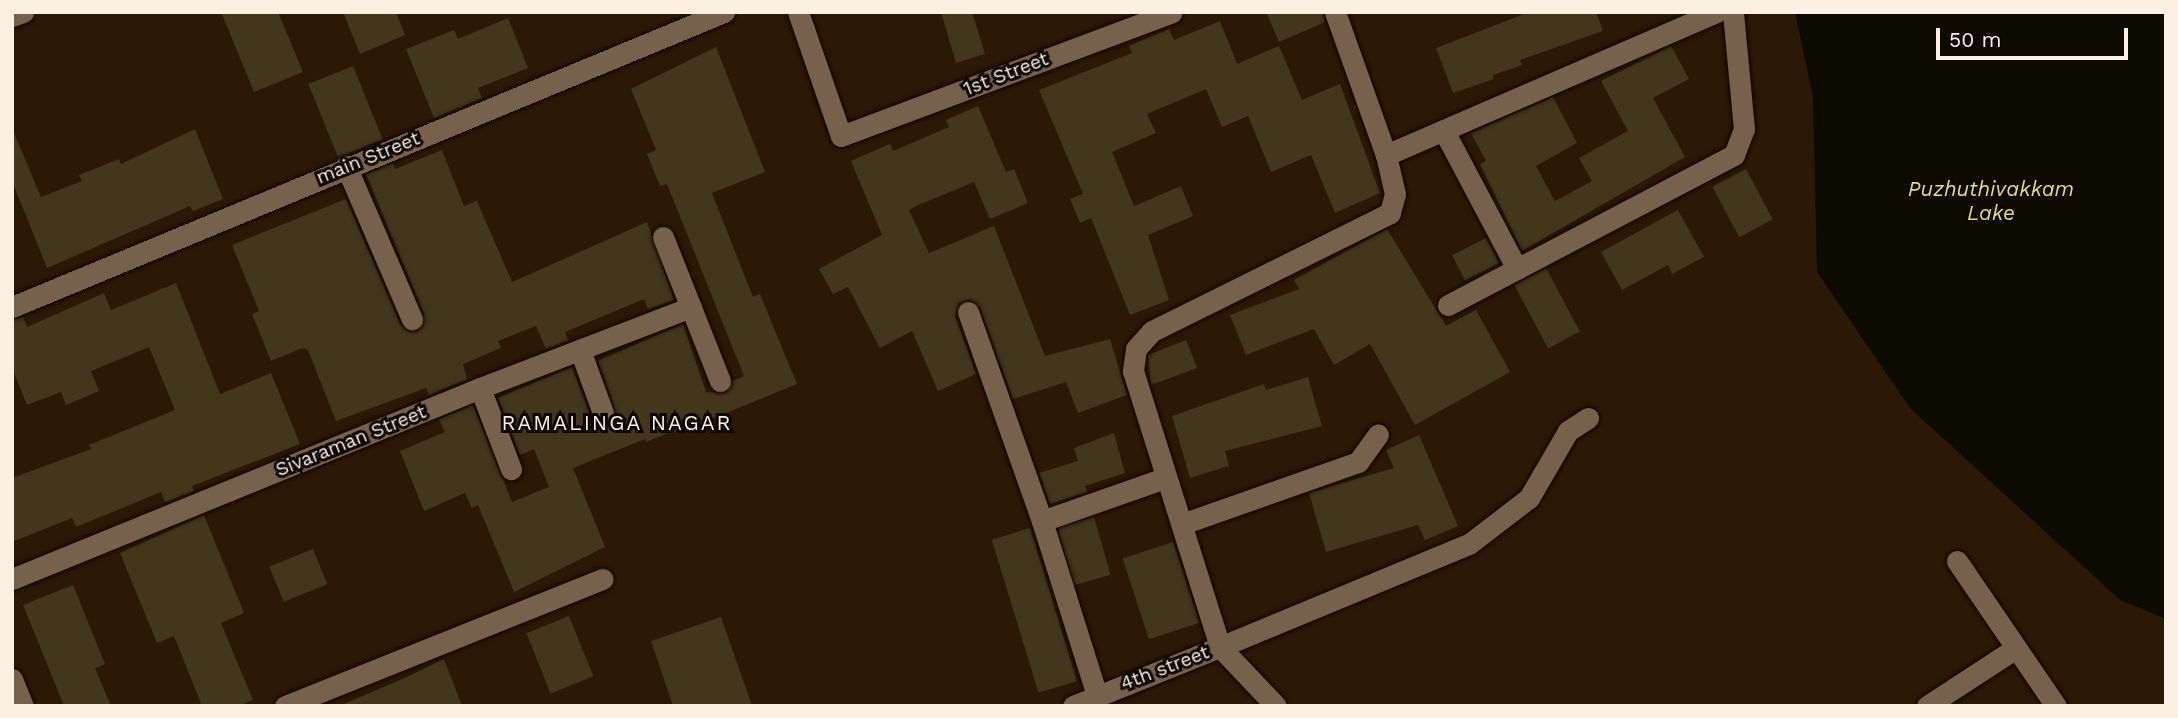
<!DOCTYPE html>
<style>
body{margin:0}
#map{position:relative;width:2178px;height:718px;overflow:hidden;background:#2b1906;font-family:"Work Sans",sans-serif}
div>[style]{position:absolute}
.water>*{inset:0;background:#0d0a00}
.building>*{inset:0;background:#42361d;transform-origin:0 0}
.roads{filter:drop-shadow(0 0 2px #130400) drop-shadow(0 0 2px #130400)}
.street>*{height:21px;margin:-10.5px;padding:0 10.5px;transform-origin:10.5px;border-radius:10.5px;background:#77614c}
span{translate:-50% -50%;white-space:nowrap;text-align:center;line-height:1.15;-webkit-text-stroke:6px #0e0602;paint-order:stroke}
.street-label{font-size:19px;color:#fcefe3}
.water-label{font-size:21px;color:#e1dc88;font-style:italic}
.neighbourhood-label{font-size:21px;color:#fcefe3;letter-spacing:2px}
.frame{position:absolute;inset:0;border:14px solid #fcefe3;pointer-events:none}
.scale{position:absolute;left:1936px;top:28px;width:192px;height:32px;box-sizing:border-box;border:4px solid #fcefe3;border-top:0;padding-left:9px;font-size:21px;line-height:24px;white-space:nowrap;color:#fcefe3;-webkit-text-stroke:5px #0e0602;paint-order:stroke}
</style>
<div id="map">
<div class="water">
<div style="clip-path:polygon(1795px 12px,2166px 12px,2166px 619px,2120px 600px,1910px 408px,1817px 272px,1813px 97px)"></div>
</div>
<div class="building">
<div style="clip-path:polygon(221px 12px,278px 12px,303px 72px,254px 92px)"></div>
<div style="clip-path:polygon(343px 12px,396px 12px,405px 35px,360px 54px)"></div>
<div style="clip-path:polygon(941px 12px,972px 12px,985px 54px,956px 63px)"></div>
<div style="clip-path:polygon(1266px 12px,1322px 12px,1325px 22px,1279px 42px)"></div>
<div style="clip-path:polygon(1529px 12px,1596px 12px,1603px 31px,1520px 60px,1522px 65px,1493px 75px,1494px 79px,1453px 93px,1436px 48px)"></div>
<div style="clip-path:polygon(508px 18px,528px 68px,478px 88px,482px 98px,434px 118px,406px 49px,454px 30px,458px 39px)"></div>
<div style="clip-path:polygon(1220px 21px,1237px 64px,1279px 46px,1302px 100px,1340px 84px,1380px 193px,1335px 213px,1311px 155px,1271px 172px,1248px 116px,1222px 127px,1206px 89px,1147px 114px,1156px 133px,1112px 152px,1134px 206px,1181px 186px,1193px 216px,1148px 235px,1169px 300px,1130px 315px,1091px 218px,1080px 223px,1070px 199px,1083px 194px,1039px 90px,1132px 53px,1129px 46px,1169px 29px,1174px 40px)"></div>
<div style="clip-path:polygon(1671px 46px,1689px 79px,1653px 98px,1685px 157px,1522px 251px,1480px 164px,1486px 161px,1471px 133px,1553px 97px,1577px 143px,1536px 166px,1555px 201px,1592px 181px,1579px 158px,1628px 131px,1601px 81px)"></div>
<div style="clip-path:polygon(716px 47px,765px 172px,712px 193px,753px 297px,760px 294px,797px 384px,699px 424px,698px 421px,646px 442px,645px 439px,573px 468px,605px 547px,514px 592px,478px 505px,472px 508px,465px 493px,424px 511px,400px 451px,445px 432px,439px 419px,473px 405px,512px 502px,549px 487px,534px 449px,520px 455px,498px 398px,572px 367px,591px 418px,600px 426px,608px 425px,615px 409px,598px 361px,683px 324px,706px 392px,725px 393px,733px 381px,744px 376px,667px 184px,660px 186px,647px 154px,656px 150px,631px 89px)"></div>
<div style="left:353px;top:66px;width:79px;height:48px;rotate:68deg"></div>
<div style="clip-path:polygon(978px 106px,1006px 172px,1014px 169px,1028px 203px,990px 219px,974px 182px,916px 206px,909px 210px,929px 253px,994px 226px,1045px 356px,1110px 339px,1127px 395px,1078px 413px,1066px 382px,1013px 399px,980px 308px,970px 299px,959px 303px,955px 316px,976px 374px,938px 391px,912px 331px,880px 348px,848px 287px,833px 294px,819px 269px,882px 235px,851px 161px,890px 144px,893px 151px,949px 127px,946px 120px)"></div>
<div style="clip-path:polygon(12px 128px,41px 197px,82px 181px,79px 175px,119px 159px,121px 164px,195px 129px,223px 199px,193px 211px,190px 206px,47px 268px,12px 181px)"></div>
<div style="clip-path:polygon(442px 150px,464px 206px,477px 201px,512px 282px,647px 222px,674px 300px,648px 309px,644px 299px,565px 332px,568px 340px,546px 349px,536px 326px,498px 341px,501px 348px,463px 364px,467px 379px,429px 395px,426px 388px,336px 421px,308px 350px,302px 348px,271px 361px,252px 314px,259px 311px,232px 245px,346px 199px,400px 324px,410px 332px,418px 331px,424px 314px,366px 174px,393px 163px,395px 169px)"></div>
<div style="left:1746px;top:169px;width:57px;height:38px;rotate:62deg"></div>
<div style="clip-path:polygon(1678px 210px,1704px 257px,1672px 274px,1668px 265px,1622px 290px,1601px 252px)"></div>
<div style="clip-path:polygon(1387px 229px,1446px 326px,1476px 310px,1510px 372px,1415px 425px,1370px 344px,1334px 365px,1314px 329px,1246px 355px,1230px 315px,1299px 289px,1294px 280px)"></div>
<div style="left:1486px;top:238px;width:28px;height:38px;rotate:63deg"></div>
<div style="left:1546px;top:268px;width:72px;height:36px;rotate:62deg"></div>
<div style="clip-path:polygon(176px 283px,220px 394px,271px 373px,300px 444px,192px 486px,194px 491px,165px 502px,161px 492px,76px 527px,72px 518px,12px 542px,12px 478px,91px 449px,89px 445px,175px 410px,149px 347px,91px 371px,99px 391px,66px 405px,61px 392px,27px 405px,12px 368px,12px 320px,23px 317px,27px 327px,104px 293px,111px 310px)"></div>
<div style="clip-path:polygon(1186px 340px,1197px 368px,1151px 385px,1148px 355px)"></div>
<div style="clip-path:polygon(1308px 377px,1322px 426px,1225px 451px,1229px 466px,1190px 478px,1172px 416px,1264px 384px,1266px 390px)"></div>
<div style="clip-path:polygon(1114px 433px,1125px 473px,1085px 486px,1087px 492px,1050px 504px,1039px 473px,1078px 461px,1074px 448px)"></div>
<div style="clip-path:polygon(1419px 435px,1458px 526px,1425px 540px,1418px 525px,1326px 552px,1309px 493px,1394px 468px,1386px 450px)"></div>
<div style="clip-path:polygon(204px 515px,244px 613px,221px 623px,253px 700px,239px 706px,202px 706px,174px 636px,157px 643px,120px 553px)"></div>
<div style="left:1094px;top:517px;width:60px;height:38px;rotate:74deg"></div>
<div style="left:1030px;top:528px;width:160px;height:40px;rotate:73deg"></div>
<div style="left:1173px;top:542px;width:85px;height:53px;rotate:72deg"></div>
<div style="left:313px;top:549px;width:38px;height:47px;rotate:68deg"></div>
<div style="clip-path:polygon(73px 585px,105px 664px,95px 668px,111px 706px,64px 706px,23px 605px)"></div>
<div style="left:569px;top:616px;width:65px;height:46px;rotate:68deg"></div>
<div style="clip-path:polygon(721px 617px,752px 706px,673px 706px,651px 641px)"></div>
<div style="clip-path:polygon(444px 659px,462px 706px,339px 706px,407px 677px)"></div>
</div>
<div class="roads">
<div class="street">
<div style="left:798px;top:12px;width:131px;rotate:70.9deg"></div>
<div style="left:841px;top:136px;width:353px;rotate:-20.5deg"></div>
<div style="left:1335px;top:12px;width:152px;rotate:70.4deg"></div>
<div style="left:1386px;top:155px;width:40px;rotate:77deg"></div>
<div style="left:1395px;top:194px;width:20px;rotate:105deg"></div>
<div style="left:1390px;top:213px;width:266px;rotate:153.6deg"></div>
<div style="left:1152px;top:331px;width:24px;rotate:132deg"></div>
<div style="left:1136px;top:349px;width:22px;rotate:98deg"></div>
<div style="left:1133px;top:371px;width:289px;rotate:72.5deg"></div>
<div style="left:1220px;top:647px;width:269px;rotate:-22.5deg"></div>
<div style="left:1469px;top:544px;width:76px;rotate:-37.5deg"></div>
<div style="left:1529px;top:498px;width:78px;rotate:-59.8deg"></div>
<div style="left:1568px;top:431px;width:24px;rotate:-33deg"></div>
<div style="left:12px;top:16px;width:12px;rotate:-20deg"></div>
<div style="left:1444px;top:131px;width:156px;rotate:62.1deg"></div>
<div style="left:1386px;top:155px;width:361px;rotate:-23.4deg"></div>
<div style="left:346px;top:166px;width:167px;rotate:66.7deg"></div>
<div style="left:663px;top:237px;width:155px;rotate:68.4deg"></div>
<div style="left:1448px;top:305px;width:323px;rotate:-27.7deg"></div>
<div style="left:1734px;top:155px;width:28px;rotate:-69deg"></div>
<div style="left:1744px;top:129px;width:118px;rotate:-95.4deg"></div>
<div style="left:12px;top:307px;width:771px;rotate:-22.51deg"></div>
<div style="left:968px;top:312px;width:222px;rotate:70.5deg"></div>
<div style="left:1042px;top:521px;width:182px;rotate:72.5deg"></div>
<div style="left:580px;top:350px;width:67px;rotate:69.9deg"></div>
<div style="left:480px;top:388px;width:87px;rotate:69.1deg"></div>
<div style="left:1042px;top:521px;width:130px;rotate:-19.3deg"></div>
<div style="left:1182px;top:524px;width:187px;rotate:-19.4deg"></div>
<div style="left:1358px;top:462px;width:34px;rotate:-54deg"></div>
<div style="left:1957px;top:561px;width:176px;rotate:55.7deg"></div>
<div style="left:12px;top:579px;width:505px;rotate:-22.2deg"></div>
<div style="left:480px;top:388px;width:226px;rotate:-21deg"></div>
<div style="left:12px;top:679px;width:29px;rotate:68deg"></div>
<div style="left:285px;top:706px;width:342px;rotate:-21.8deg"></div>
<div style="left:1073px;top:706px;width:158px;rotate:-21.9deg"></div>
<div style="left:1220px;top:647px;width:81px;rotate:46.5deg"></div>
<div style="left:1927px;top:706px;width:106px;rotate:-33.1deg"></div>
</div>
</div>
<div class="street-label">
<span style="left:1006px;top:74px;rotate:-21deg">1st Street</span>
<span style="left:368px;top:158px;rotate:-22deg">main Street</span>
<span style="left:351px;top:441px;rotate:-22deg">Sivaraman Street</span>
<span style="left:1165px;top:668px;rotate:-21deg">4th street</span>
</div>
<div class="water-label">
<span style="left:1991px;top:201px">Puzhuthivakkam<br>Lake</span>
</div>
<div class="neighbourhood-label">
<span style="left:617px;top:423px">RAMALINGA NAGAR</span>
</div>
<div class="frame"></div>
<div class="scale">50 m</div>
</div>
